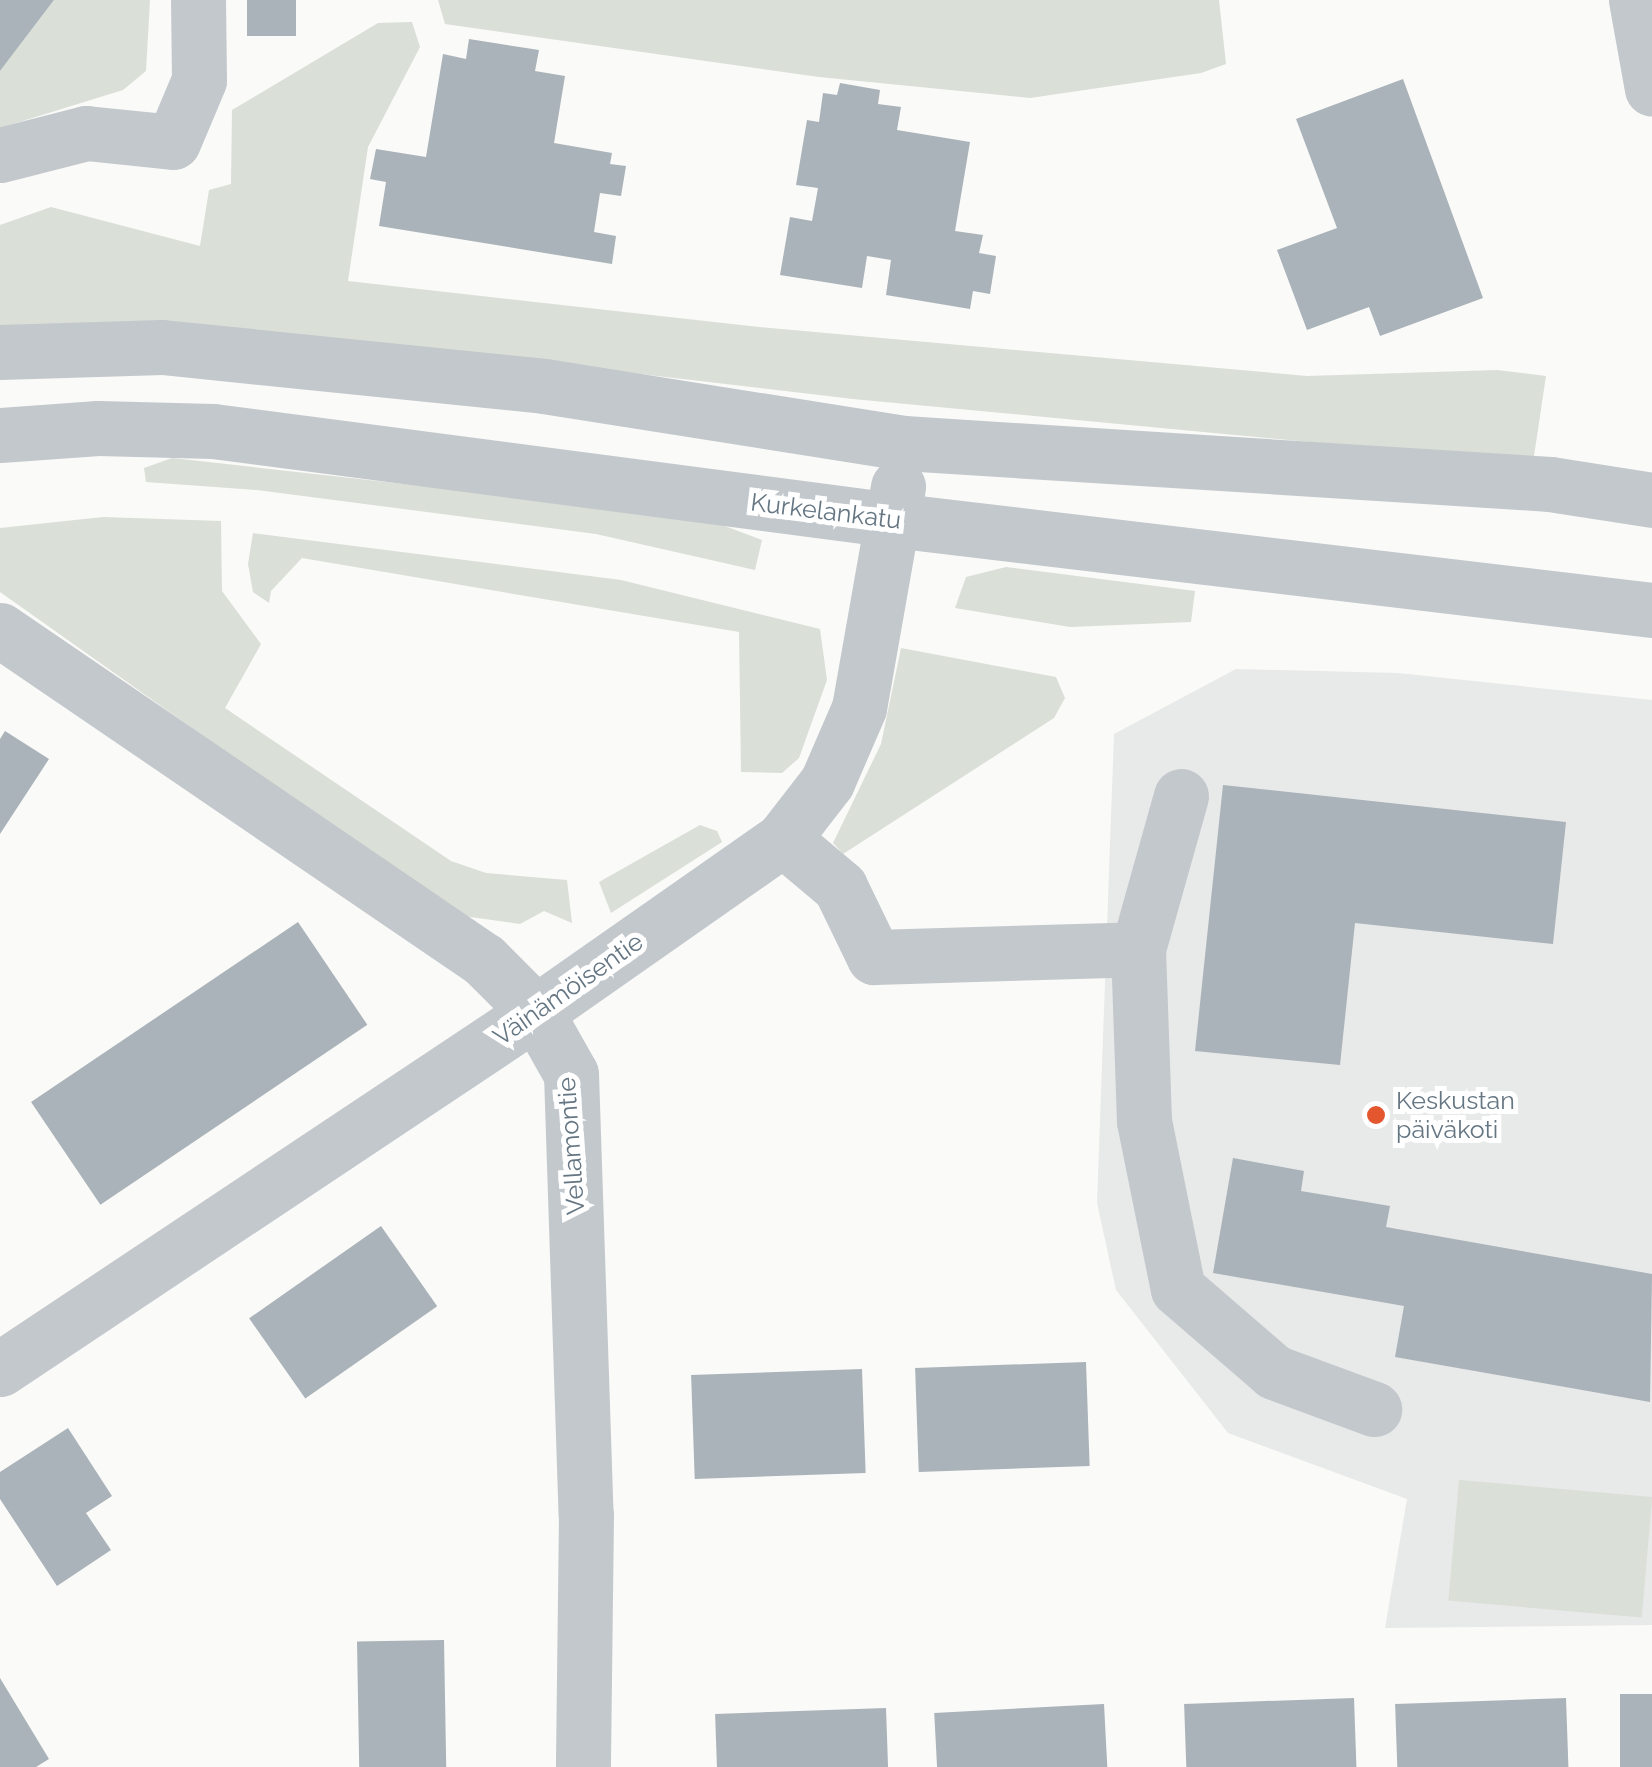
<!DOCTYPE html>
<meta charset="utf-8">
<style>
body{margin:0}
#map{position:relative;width:1652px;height:1767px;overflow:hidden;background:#fafaf8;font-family:Raleway,sans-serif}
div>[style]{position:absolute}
.built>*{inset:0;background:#e8e9e9}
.green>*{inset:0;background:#dadfd7;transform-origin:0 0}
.building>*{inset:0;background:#aab3b9;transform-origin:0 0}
.minor>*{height:55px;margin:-27.5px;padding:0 27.5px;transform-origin:27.5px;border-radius:27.5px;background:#c3c8cc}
.dots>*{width:28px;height:28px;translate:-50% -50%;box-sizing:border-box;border:5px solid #fff;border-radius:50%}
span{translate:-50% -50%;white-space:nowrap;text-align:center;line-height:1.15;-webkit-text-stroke:10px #fff;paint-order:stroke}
.street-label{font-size:25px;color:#657683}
.poi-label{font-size:25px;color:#657683}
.left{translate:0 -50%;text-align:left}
</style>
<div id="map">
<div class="built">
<div style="clip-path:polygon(1236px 669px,1398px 673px,1652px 700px,1652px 1625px,1385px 1628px,1407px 1499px,1228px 1433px,1116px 1290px,1097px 1203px,1114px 734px)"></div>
</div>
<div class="green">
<div style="clip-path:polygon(54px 0,150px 0,146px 71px,123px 90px,0 128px,0 71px)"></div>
<div style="clip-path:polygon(438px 0,1219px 0,1226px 64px,1201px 73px,1030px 98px,819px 77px,445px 24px)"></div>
<div style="clip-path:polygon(412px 22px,420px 47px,368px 147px,348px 281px,759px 327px,1307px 376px,1497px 370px,1546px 376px,1534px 456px,1469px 457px,853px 399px,341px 339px,0 329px,0 225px,51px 207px,200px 246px,209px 190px,231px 184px,232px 110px,378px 23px)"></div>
<div style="clip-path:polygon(172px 458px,701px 517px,762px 540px,755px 570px,596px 534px,257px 490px,146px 482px,144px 468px)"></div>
<div style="clip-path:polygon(103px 517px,221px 521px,222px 591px,261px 644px,225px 708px,451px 861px,486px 873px,567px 880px,572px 923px,544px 911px,520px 924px,456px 915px,0 592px,0 528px)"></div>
<div style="clip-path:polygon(253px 533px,621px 580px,820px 629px,827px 680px,799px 758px,782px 773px,741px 772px,739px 632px,302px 558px,271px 591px,269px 603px,253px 592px,248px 564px)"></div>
<div style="clip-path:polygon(1006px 567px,1195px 591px,1191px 622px,1070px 627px,955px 608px,966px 577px)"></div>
<div style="clip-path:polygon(901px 648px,1056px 677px,1065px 698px,1054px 718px,843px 854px,833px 843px,881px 744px)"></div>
<div style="clip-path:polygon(700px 825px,717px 831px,722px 842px,611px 913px,599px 882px)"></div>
<div style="left:1459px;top:1480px;width:194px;height:121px;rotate:5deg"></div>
</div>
<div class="building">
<div style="clip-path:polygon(0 0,54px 0,0 71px)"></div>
<div style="left:247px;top:0;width:49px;height:36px"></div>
<div style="clip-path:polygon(469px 39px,539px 50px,535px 71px,565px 76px,554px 143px,612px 153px,610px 164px,626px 166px,621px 196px,600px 193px,594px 232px,616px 236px,612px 264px,379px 226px,386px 182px,370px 179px,376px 149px,426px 157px,443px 54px,466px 59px)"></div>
<div style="clip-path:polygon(1403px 79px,1483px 298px,1380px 336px,1369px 307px,1307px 330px,1277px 250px,1337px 228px,1296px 119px)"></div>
<div style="clip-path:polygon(840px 83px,880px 90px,878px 104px,901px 107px,897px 130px,970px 142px,955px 231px,983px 235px,979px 253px,996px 256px,990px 294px,973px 291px,970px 309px,886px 295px,891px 260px,867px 256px,862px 288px,780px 275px,790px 217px,812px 221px,818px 188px,796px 185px,807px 120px,819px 122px,823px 93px,837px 95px)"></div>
<div style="clip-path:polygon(5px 731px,49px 759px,0 834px,0 739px)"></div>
<div style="clip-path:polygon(1223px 785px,1566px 822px,1553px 944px,1355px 923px,1340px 1065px,1195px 1051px)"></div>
<div style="left:298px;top:922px;width:124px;height:322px;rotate:56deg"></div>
<div style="clip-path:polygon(1233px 1158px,1304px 1171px,1301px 1191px,1390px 1206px,1386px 1227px,1652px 1274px,1650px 1402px,1395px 1357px,1404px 1306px,1213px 1273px)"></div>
<div style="left:381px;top:1226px;width:98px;height:161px;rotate:55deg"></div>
<div style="left:1086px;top:1362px;width:104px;height:171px;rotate:88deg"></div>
<div style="left:862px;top:1369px;width:104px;height:171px;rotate:88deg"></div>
<div style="clip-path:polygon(68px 1428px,112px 1496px,86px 1513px,111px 1550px,57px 1586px,0 1499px,0 1472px)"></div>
<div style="left:444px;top:1640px;width:127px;height:87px;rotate:89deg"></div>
<div style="clip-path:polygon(0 1678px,49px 1759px,36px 1767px,0 1767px)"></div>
<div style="left:1652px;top:1694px;width:73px;height:32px;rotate:90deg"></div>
<div style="left:1354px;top:1698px;width:69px;height:170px;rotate:88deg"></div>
<div style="left:1566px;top:1698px;width:69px;height:171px;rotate:88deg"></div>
<div style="left:1104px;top:1704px;width:63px;height:170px;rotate:87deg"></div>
<div style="left:886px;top:1708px;width:59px;height:171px;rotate:88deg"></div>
</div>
<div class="minor">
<div style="left:1636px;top:0;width:90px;rotate:79.8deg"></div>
<div style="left:0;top:155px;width:89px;rotate:-14.3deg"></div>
<div style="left:86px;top:133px;width:87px;rotate:5.9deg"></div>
<div style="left:173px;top:142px;width:67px;rotate:-67.2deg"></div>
<div style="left:199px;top:80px;width:80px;rotate:-90.7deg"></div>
<div style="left:0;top:352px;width:162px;rotate:-1.8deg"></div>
<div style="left:162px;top:347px;width:384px;rotate:5.8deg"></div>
<div style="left:544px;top:386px;width:364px;rotate:9deg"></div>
<div style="left:904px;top:443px;width:647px;rotate:3.63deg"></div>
<div style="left:1550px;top:484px;width:103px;rotate:8.9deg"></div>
<div style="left:0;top:435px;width:98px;rotate:-4.1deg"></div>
<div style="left:98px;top:428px;width:115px;rotate:1.5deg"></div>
<div style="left:213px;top:431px;width:686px;rotate:7.46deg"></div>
<div style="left:893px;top:520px;width:764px;rotate:6.76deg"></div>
<div style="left:0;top:630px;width:586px;rotate:34.29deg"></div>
<div style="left:484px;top:960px;width:74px;rotate:45deg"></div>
<div style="left:536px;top:1012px;width:71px;rotate:60.6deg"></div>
<div style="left:571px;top:1074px;width:441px;rotate:88.1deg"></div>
<div style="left:586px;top:1515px;width:252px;rotate:90.7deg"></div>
<div style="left:1181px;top:796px;width:159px;rotate:105.7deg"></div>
<div style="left:1138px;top:949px;width:172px;rotate:88deg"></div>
<div style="left:1144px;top:1121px;width:171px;rotate:78.6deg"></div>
<div style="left:1178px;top:1289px;width:127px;rotate:40.8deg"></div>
<div style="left:1274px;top:1372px;width:107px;rotate:20.3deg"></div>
<div style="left:783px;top:839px;width:75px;rotate:40.1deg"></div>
<div style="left:840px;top:887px;width:78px;rotate:64.1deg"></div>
<div style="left:874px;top:957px;width:264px;rotate:-1.7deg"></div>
<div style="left:0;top:1369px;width:644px;rotate:-33.67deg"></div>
<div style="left:536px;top:1012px;width:302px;rotate:-35deg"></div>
<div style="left:783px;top:839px;width:72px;rotate:-52.3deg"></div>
<div style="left:827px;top:782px;width:81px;rotate:-66.6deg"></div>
<div style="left:859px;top:708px;width:225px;rotate:-80deg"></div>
</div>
<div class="dots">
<div style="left:1376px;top:1115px;background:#e4572e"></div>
</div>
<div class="street-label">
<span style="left:826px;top:511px;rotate:7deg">Kurkelankatu</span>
<span style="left:568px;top:989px;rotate:-35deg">Väinämöisentie</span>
<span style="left:571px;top:1146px;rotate:-94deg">Vellamontie</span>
</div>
<div class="poi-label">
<span class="left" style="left:1396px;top:1115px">Keskustan<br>päiväkoti</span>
</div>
</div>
